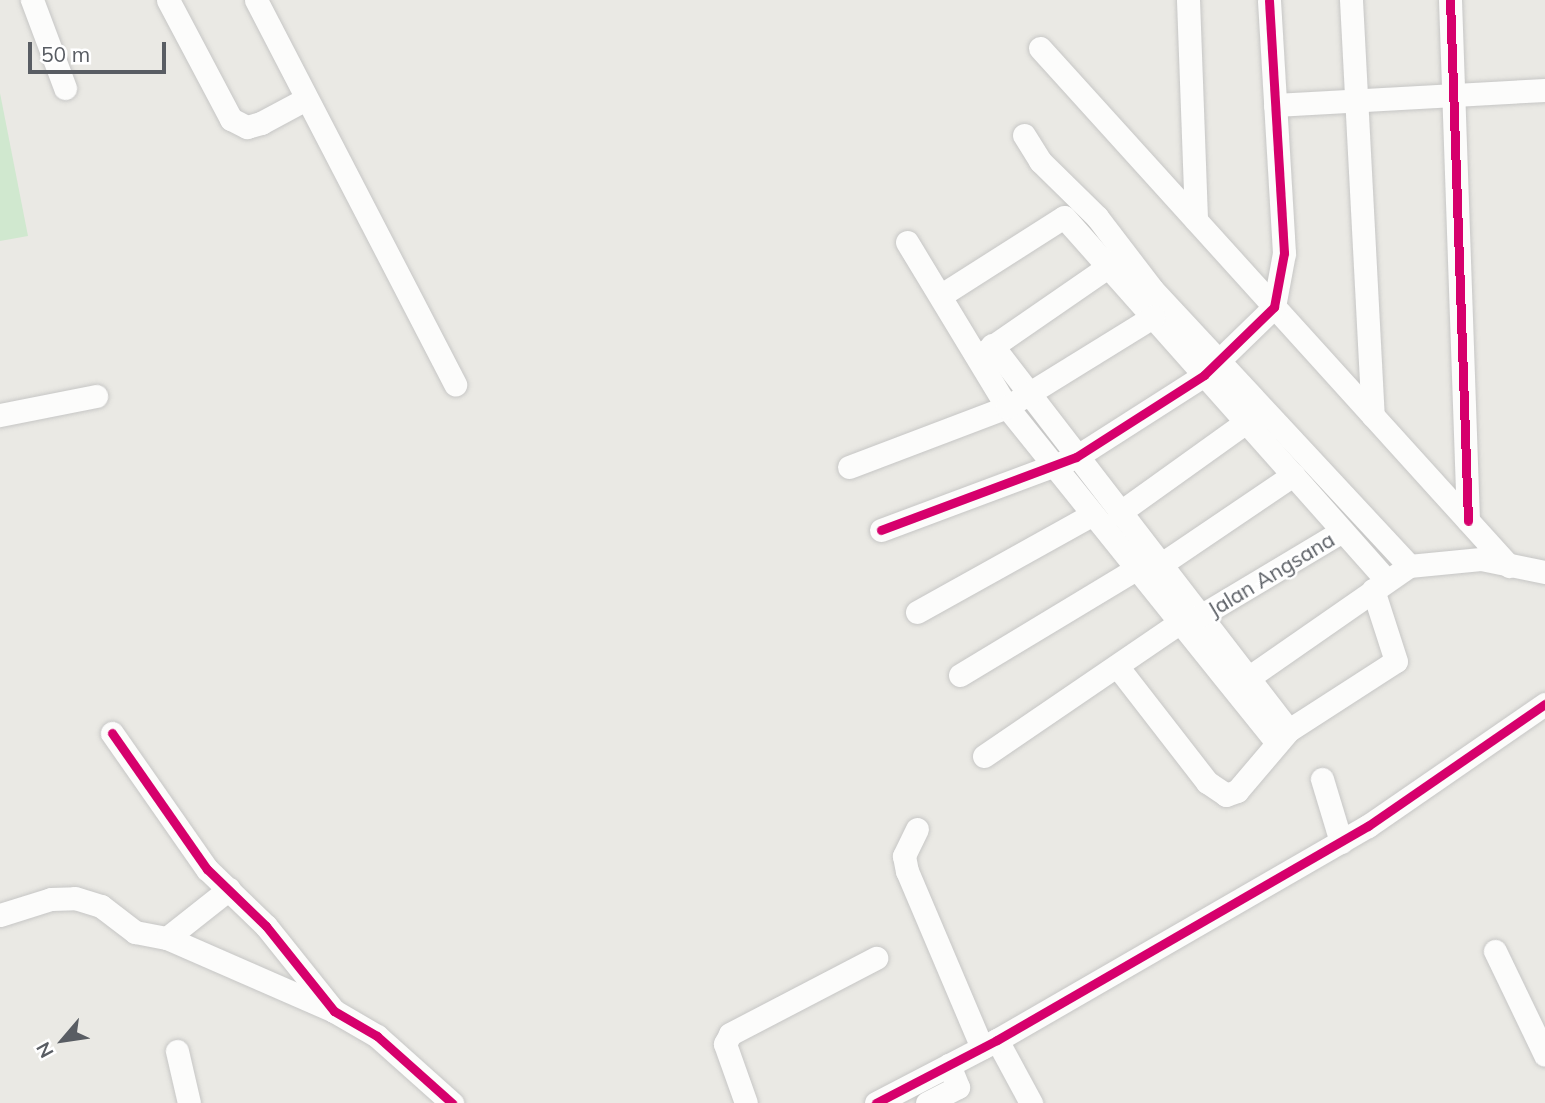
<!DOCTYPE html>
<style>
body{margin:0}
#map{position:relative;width:1545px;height:1103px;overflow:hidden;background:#eae9e4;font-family:Mulish,sans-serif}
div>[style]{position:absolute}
.green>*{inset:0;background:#d0e8cf}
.roads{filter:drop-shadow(0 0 2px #c6c6c5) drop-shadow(0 0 2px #c6c6c5)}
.minor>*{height:23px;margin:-11.5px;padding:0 11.5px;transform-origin:11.5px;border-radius:11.5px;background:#fcfcfb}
.cycleway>*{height:9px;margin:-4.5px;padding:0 4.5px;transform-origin:4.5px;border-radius:4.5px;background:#d6006c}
span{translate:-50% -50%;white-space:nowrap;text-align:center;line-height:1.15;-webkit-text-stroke:5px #fff;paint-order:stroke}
.street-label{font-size:21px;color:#595d63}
.north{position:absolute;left:28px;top:1005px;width:70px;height:70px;-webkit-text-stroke:5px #fff;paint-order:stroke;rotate:241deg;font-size:19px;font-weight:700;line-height:28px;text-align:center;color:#595d63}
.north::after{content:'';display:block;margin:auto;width:24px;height:32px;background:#595d63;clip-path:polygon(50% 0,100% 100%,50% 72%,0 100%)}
.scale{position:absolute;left:28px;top:42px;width:138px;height:32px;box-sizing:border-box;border:4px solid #595d63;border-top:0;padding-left:9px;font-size:21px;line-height:24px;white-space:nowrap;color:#595d63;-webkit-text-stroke:5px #fff;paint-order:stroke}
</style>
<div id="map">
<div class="green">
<div style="clip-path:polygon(0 93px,28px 236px,0 241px)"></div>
</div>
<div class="roads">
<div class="minor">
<div style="left:32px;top:0;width:94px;rotate:69.4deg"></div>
<div style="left:168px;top:0;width:135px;rotate:62.1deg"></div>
<div style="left:231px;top:119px;width:18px;rotate:27deg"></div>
<div style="left:247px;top:127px;width:15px;rotate:-16deg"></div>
<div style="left:261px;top:123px;width:51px;rotate:-28.1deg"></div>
<div style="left:256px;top:0;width:433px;rotate:62.6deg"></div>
<div style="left:1188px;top:0;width:220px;rotate:87.9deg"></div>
<div style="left:1351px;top:0;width:416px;rotate:87deg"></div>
<div style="left:1450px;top:0;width:521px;rotate:88.02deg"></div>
<div style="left:1040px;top:48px;width:699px;rotate:47.84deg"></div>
<div style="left:1275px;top:105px;width:270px;rotate:-3.2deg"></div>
<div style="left:1024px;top:135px;width:31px;rotate:58deg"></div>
<div style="left:1040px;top:161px;width:80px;rotate:44.5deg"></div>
<div style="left:1097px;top:217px;width:91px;rotate:52.6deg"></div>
<div style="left:1152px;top:289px;width:378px;rotate:47.1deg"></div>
<div style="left:907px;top:242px;width:193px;rotate:58.8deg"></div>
<div style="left:1007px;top:407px;width:431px;rotate:51.2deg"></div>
<div style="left:943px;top:294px;width:143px;rotate:-32.5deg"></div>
<div style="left:1064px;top:217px;width:484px;rotate:48.4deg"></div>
<div style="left:992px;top:345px;width:486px;rotate:52.4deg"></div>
<div style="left:980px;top:355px;width:169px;rotate:-34.6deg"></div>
<div style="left:0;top:415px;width:98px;rotate:-11.2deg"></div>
<div style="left:849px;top:467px;width:169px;rotate:-20.8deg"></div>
<div style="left:1007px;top:407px;width:172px;rotate:-31.7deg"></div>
<div style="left:1119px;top:513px;width:156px;rotate:-35.6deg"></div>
<div style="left:881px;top:530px;width:208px;rotate:-20.5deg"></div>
<div style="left:1076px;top:457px;width:152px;rotate:-32.6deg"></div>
<div style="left:1204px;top:375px;width:98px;rotate:-44.2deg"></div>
<div style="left:1274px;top:307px;width:55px;rotate:-79.5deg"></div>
<div style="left:1284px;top:253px;width:253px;rotate:-93.4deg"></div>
<div style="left:1160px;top:565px;width:161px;rotate:-34.1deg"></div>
<div style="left:917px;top:612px;width:199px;rotate:-29.1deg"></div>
<div style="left:1117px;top:666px;width:147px;rotate:52.2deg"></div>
<div style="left:1207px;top:782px;width:23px;rotate:34deg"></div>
<div style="left:1226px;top:795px;width:12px;rotate:-20deg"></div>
<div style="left:1237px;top:791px;width:80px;rotate:-49.6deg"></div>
<div style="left:1289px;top:730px;width:127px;rotate:-32.8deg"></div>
<div style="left:1396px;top:661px;width:75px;rotate:-107.9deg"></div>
<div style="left:960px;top:675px;width:221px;rotate:-31.1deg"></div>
<div style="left:1248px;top:678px;width:196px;rotate:-34.8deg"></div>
<div style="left:1409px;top:566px;width:72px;rotate:-5.6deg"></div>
<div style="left:1481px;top:559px;width:65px;rotate:11.5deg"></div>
<div style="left:112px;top:733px;width:166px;rotate:55.1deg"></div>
<div style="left:207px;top:869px;width:82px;rotate:44deg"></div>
<div style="left:266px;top:926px;width:109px;rotate:51.3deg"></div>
<div style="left:334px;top:1011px;width:50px;rotate:30.2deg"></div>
<div style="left:377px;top:1036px;width:101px;rotate:41.8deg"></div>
<div style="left:984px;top:756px;width:236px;rotate:-34.3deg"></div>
<div style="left:1179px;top:623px;width:22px;rotate:-18deg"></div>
<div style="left:1200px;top:616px;width:165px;rotate:-30.9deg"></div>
<div style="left:1322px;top:779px;width:66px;rotate:73.2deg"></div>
<div style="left:917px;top:829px;width:30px;rotate:116deg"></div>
<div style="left:904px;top:856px;width:15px;rotate:79deg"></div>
<div style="left:907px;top:871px;width:192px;rotate:67deg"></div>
<div style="left:0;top:915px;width:53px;rotate:-17.4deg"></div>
<div style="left:51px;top:899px;width:24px;rotate:-2deg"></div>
<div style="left:75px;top:898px;width:27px;rotate:17deg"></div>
<div style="left:101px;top:906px;width:43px;rotate:37.4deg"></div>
<div style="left:135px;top:932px;width:33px;rotate:11deg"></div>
<div style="left:167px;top:938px;width:79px;rotate:-38.3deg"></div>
<div style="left:167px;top:938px;width:182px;rotate:23.6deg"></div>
<div style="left:1495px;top:951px;width:115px;rotate:64.3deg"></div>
<div style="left:997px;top:1040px;width:72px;rotate:61.6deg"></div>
<div style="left:177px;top:1051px;width:53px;rotate:77deg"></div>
<div style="left:746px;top:1103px;width:63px;rotate:-109.6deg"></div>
<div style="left:725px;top:1044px;width:11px;rotate:-63deg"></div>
<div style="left:730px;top:1034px;width:165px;rotate:-27.5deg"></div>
<div style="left:876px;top:1103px;width:136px;rotate:-27.5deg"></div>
<div style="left:997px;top:1040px;width:428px;rotate:-30deg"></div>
<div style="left:1368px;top:826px;width:215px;rotate:-34.6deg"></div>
<div style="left:927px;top:1103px;width:35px;rotate:-27deg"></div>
<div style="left:958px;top:1087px;width:24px;rotate:-112deg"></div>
</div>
</div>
<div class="cycleway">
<div style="left:1450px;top:0;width:521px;rotate:88.02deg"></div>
<div style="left:881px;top:530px;width:208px;rotate:-20.5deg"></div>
<div style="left:1076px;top:457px;width:152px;rotate:-32.6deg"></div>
<div style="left:1204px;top:375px;width:98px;rotate:-44.2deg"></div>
<div style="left:1274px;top:307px;width:55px;rotate:-79.5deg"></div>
<div style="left:1284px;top:253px;width:253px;rotate:-93.4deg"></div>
<div style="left:112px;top:733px;width:166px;rotate:55.1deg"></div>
<div style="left:207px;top:869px;width:82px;rotate:44deg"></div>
<div style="left:266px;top:926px;width:109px;rotate:51.3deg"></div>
<div style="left:334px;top:1011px;width:50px;rotate:30.2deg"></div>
<div style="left:377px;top:1036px;width:101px;rotate:41.8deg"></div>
<div style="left:876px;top:1103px;width:136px;rotate:-27.5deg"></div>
<div style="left:997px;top:1040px;width:428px;rotate:-30deg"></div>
<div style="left:1368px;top:826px;width:215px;rotate:-34.6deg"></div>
</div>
<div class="street-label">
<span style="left:1271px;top:574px;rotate:-31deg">Jalan Angsana</span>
</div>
<div class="north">N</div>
<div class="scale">50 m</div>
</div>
